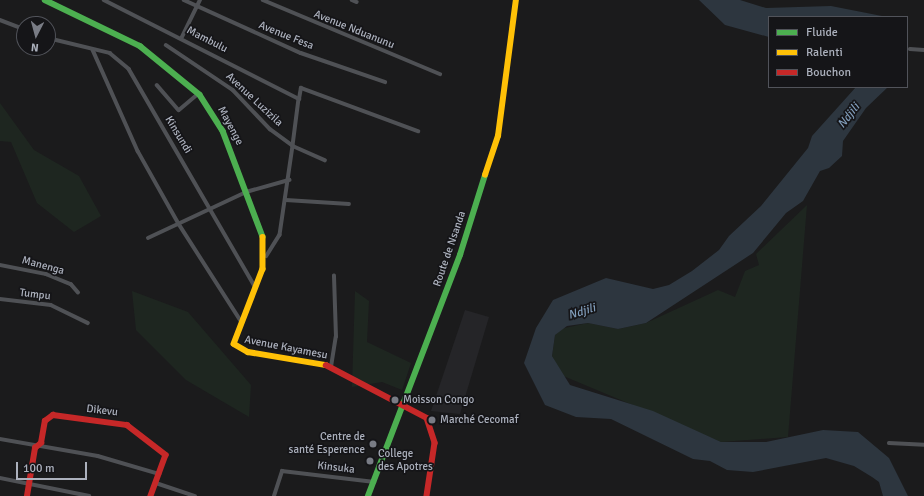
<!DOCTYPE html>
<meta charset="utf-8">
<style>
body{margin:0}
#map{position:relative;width:924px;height:496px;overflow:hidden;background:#1b1b1c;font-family:Signika,sans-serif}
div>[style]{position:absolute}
.built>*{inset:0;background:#252528}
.green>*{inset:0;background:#1e2620}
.water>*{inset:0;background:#2d363f}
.street>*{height:3.5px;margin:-1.75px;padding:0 1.75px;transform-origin:1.75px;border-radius:1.75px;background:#4f5155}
.fast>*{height:5.5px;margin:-2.75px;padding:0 2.75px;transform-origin:2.75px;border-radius:2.75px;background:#4caf50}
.slow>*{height:5.5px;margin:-2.75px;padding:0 2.75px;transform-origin:2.75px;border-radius:2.75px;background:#ffc107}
.jam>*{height:5.5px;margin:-2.75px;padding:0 2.75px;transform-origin:2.75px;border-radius:2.75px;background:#c62828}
.dots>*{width:11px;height:11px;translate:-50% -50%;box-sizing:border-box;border:2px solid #151518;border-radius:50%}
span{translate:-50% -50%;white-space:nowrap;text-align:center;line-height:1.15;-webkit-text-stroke:3.5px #151518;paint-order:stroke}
.street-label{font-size:11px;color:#acb1bd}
.poi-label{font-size:11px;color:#acb1bd}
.left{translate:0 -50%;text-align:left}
.right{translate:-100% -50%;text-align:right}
.water-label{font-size:12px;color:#819dba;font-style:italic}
.legend{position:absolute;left:768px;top:16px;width:140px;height:72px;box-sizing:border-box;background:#151518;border:1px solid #51535a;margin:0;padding:5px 7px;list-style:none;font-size:12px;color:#acb1bd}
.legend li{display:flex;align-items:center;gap:8px;height:20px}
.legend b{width:20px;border:1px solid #51535a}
.north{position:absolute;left:16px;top:16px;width:40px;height:40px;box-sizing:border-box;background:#151518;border:1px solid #51535a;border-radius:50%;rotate:186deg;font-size:11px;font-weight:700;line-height:16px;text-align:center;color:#acb1bd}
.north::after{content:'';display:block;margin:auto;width:14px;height:18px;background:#797c85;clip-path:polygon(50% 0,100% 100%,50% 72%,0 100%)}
.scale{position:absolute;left:16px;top:462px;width:71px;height:18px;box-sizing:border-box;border:2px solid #acb1bd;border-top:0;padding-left:5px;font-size:12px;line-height:14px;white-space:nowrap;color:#acb1bd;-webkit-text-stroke:3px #151518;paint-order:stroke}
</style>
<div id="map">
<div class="built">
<div style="clip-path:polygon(465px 310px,489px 317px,460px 414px,431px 411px)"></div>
</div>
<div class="green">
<div style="clip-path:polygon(0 103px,34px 150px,79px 176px,101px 216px,74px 232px,37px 203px,11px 142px,0 141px)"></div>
<div style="clip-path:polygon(807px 205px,788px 437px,721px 442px,561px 375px,552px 356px,555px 335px,560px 329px,588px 323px,618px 329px,646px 323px,718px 290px,735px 297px,745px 271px,759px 265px,756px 254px)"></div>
<div style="clip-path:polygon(132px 291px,188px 312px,251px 385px,249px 417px,186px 380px,136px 330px)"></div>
<div style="clip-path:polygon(355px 291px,369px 301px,367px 342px,411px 363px,402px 390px,382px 382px,352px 387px)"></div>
</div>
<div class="water">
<div style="clip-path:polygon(699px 0,740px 0,766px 8px,831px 6px,887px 17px,769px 17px,769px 37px,725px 25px)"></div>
<div style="clip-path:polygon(856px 87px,888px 87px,866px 108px,843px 141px,842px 156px,829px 168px,820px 171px,803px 201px,786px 213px,753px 253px,646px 323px,618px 329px,588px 323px,567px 326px,555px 335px,552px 356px,570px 385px,653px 411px,721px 442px,766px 442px,823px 430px,858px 432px,889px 458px,908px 496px,883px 496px,879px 482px,872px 477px,854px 466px,826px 458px,753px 472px,727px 470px,710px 461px,693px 459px,611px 419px,576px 417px,545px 405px,524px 363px,536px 328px,553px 300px,606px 278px,653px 289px,669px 285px,692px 271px,719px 250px,729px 236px,761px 206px,808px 148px,812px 136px)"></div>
</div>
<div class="street">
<div style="left:104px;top:0;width:219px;rotate:26.9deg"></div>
<div style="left:299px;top:99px;width:47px;rotate:97.3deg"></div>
<div style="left:293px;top:146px;width:35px;rotate:24deg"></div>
<div style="left:184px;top:0;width:128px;rotate:24.4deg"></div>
<div style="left:301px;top:53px;width:89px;rotate:19deg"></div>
<div style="left:263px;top:0;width:192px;rotate:22.7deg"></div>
<div style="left:352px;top:0;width:5px;rotate:22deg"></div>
<div style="left:0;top:20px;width:26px;rotate:21deg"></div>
<div style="left:182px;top:37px;width:41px;rotate:-64.1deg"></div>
<div style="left:48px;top:38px;width:64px;rotate:13.6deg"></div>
<div style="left:110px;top:53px;width:25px;rotate:40deg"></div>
<div style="left:129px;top:69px;width:253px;rotate:59.9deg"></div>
<div style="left:166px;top:45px;width:81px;rotate:33.9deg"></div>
<div style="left:233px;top:90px;width:54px;rotate:46.5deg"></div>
<div style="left:270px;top:129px;width:29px;rotate:36deg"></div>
<div style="left:293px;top:146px;width:90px;rotate:98.3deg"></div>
<div style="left:280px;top:235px;width:25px;rotate:122deg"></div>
<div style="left:910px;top:49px;width:14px;rotate:4deg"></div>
<div style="left:93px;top:50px;width:111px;rotate:66deg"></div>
<div style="left:138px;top:151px;width:84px;rotate:60.7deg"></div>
<div style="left:179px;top:224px;width:115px;rotate:57.4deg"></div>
<div style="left:157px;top:85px;width:33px;rotate:49deg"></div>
<div style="left:179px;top:110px;width:25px;rotate:-40deg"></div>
<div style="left:299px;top:99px;width:11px;rotate:-80deg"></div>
<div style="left:301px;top:88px;width:125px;rotate:20.2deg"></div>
<div style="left:286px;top:200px;width:63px;rotate:3.6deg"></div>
<div style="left:148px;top:238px;width:108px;rotate:-25.1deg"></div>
<div style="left:246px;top:192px;width:45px;rotate:-15.6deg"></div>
<div style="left:0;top:265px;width:47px;rotate:11.1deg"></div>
<div style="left:46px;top:274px;width:27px;rotate:22deg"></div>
<div style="left:71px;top:284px;width:11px;rotate:49deg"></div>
<div style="left:0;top:299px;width:51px;rotate:6.7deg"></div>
<div style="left:51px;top:305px;width:41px;rotate:25.9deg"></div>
<div style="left:331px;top:367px;width:30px;rotate:-81deg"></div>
<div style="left:336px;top:337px;width:61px;rotate:-91.9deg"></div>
<div style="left:0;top:439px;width:99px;rotate:9.8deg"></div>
<div style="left:98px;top:456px;width:64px;rotate:16.4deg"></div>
<div style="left:889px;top:443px;width:35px;rotate:3deg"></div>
<div style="left:0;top:478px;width:91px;rotate:11.4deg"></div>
<div style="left:156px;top:483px;width:41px;rotate:18.4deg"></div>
<div style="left:274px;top:496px;width:26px;rotate:-72deg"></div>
<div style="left:282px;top:471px;width:93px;rotate:6.8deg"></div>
</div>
<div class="fast">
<div style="left:45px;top:0;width:106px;rotate:25.8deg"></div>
<div style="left:140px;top:46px;width:77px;rotate:39.2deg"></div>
<div style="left:200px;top:95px;width:43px;rotate:57.4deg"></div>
<div style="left:223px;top:131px;width:113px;rotate:69.3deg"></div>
<div style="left:368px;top:496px;width:258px;rotate:-69.1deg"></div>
<div style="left:460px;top:255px;width:84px;rotate:-72.6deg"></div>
</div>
<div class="slow">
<div style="left:485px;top:175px;width:41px;rotate:-71.6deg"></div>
<div style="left:498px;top:136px;width:137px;rotate:-82.5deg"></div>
<div style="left:263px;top:237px;width:32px;rotate:90deg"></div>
<div style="left:263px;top:269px;width:80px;rotate:111.1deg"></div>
<div style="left:234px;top:344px;width:16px;rotate:30deg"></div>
<div style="left:248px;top:352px;width:79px;rotate:9.5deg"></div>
</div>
<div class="jam">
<div style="left:326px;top:365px;width:114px;rotate:27.7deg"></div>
<div style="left:427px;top:418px;width:26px;rotate:72deg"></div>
<div style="left:435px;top:443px;width:54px;rotate:98.6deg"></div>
<div style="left:27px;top:496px;width:49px;rotate:-80.5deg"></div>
<div style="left:35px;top:448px;width:8px;rotate:-40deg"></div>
<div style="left:41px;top:443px;width:22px;rotate:-80deg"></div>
<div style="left:45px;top:421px;width:10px;rotate:-37deg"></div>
<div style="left:53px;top:415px;width:75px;rotate:7.7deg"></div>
<div style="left:127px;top:425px;width:49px;rotate:37.6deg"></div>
<div style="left:166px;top:455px;width:44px;rotate:110.1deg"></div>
</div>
<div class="dots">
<div style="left:395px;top:400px;background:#797c85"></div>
<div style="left:432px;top:420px;background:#797c85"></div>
<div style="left:373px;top:444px;background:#797c85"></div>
<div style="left:370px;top:461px;background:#797c85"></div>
</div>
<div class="street-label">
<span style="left:354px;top:30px;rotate:22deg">Avenue Nduanunu</span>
<span style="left:286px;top:36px;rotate:22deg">Avenue Fesa</span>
<span style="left:207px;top:40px;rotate:27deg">Mambulu</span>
<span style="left:254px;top:100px;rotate:43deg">Avenue Luzizila</span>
<span style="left:230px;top:126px;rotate:62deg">Mayenge</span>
<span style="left:178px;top:135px;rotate:59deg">Kinsundi</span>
<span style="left:450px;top:249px;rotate:-71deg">Route de Nsanda</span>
<span style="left:43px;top:266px;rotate:15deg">Manenga</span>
<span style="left:35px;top:295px;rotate:7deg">Tumpu</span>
<span style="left:286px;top:348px;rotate:11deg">Avenue Kayamesu</span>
<span style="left:102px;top:411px;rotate:7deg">Dikevu</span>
<span style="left:336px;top:468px;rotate:7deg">Kinsuka</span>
</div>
<div class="poi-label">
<span class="left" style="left:403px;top:400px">Moisson Congo</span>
<span class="left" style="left:440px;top:420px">Marché Cecomaf</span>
<span class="right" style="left:365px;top:444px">Centre de<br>santé Esperence</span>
<span class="left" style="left:378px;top:461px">College<br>des Apotres</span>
</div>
<div class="water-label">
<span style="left:849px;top:116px;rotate:-52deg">Ndjili</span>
<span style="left:582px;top:312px;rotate:-17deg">Ndjili</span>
</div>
<ul class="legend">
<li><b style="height:5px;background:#4caf50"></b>Fluide</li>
<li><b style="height:5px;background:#ffc107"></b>Ralenti</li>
<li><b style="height:5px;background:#c62828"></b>Bouchon</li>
</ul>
<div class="north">N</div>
<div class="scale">100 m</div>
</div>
